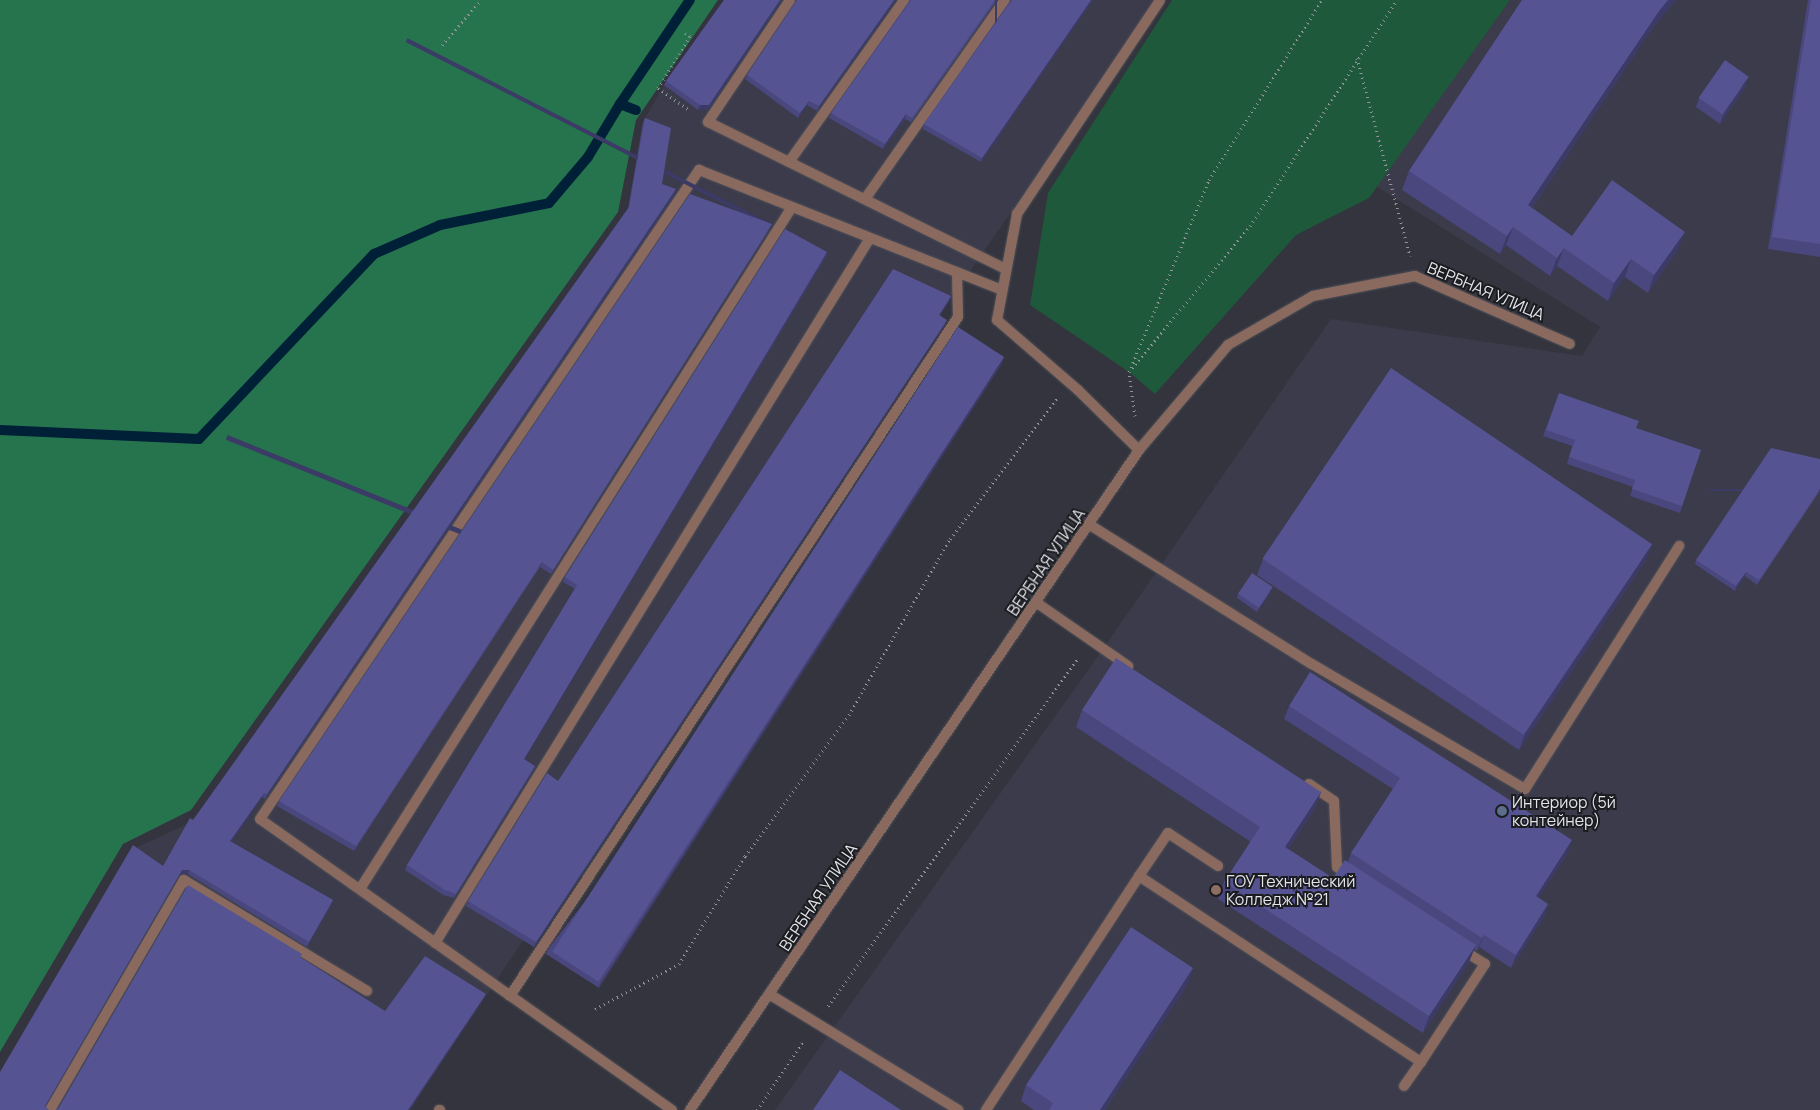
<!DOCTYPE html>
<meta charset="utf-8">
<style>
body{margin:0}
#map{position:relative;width:1820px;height:1110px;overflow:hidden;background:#33343d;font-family:Manrope,sans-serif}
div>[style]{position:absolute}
.built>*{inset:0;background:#3b3b4b}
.green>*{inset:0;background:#1e593b}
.forest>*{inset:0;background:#25744d}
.stream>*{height:10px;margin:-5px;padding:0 5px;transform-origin:5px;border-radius:5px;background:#002038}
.path>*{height:3px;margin-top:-1.5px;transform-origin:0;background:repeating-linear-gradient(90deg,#93949b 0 1px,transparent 0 5px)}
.roads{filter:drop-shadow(0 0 1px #4f5059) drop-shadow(0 0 1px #4f5059)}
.lane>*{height:10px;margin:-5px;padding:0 5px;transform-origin:5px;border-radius:5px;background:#8a6a5e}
.street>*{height:10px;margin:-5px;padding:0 5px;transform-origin:5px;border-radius:5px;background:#8a6a5e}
.wall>*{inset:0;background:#49477d}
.shaded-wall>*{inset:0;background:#3c3a66;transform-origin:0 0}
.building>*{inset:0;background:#555391;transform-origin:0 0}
.dots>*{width:14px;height:14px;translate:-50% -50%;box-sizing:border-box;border:2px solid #1b1c20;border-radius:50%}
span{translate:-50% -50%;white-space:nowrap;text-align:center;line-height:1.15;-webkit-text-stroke:4px #1b1c20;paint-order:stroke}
.street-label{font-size:16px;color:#e3e3e9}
.poi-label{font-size:16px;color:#e3e3e9}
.left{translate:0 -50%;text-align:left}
</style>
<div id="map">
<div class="built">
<div style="clip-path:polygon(725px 0,1158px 0,950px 300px,410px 1110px,0 1110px,131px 850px,189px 823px,200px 812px,628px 212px,643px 122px,664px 85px)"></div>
<div style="clip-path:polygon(1510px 0,1820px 0,1820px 1110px,775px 1110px,1103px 649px,1331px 319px,1582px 356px,1600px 327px,1376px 186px)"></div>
</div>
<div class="green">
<div style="clip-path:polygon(1172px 0,1510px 0,1369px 198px,1296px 235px,1155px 394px,1129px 372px,1030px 305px,1048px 193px)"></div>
</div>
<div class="forest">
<div style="clip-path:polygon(0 0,718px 0,636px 120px,618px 212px,191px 810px,123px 844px,0 1052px)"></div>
</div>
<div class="stream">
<div style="left:620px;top:104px;width:125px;rotate:-56.1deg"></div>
<div style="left:0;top:430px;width:199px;rotate:2.6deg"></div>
<div style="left:199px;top:439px;width:255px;rotate:-46.6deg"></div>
<div style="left:374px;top:254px;width:72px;rotate:-23.7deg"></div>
<div style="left:440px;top:225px;width:111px;rotate:-11.4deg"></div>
<div style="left:549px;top:203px;width:60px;rotate:-49.7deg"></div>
<div style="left:588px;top:157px;width:62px;rotate:-58.9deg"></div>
<div style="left:620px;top:104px;width:17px;rotate:21deg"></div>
</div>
<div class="path">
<div style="left:685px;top:33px;width:6px;rotate:31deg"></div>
<div style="left:690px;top:36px;width:61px;rotate:121.6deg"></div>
<div style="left:658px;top:88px;width:39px;rotate:35deg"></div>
<div style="left:442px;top:45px;width:60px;rotate:-49.1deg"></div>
<div style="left:1357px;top:58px;width:205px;rotate:75deg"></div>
<div style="left:1132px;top:368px;width:185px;rotate:-50.3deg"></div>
<div style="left:1250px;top:226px;width:270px;rotate:-57deg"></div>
<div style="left:1135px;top:416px;width:44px;rotate:-97.8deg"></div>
<div style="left:1129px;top:372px;width:208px;rotate:-67.4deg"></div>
<div style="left:1209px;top:180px;width:213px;rotate:-57.9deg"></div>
<div style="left:828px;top:1006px;width:428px;rotate:-54.3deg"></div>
<div style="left:595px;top:1009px;width:95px;rotate:-28.2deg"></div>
<div style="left:679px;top:964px;width:127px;rotate:-58.6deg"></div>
<div style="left:745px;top:856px;width:175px;rotate:-53.6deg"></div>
<div style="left:849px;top:715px;width:203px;rotate:-60.2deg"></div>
<div style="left:950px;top:539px;width:177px;rotate:-52.8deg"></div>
<div style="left:757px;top:1110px;width:84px;rotate:-56.1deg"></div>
</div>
<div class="roads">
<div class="lane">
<div style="left:790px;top:0;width:147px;rotate:123.9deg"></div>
<div style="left:708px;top:122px;width:332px;rotate:26.3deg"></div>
<div style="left:789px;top:162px;width:199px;rotate:-54.6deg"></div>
<div style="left:865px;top:199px;width:243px;rotate:-54.9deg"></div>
<div style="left:1139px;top:450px;width:86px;rotate:-135.5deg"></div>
<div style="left:1078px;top:390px;width:107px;rotate:-139.2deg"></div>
<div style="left:997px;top:320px;width:108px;rotate:-79.3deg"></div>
<div style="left:1017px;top:214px;width:257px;rotate:-56.2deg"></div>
<div style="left:1090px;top:525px;width:262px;rotate:32.1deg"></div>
<div style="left:1312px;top:664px;width:247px;rotate:30.4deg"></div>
<div style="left:1525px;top:789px;width:288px;rotate:-57.6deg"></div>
<div style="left:1037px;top:603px;width:111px;rotate:34.7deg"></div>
<div style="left:1309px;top:784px;width:30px;rotate:34deg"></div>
<div style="left:1334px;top:801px;width:66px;rotate:87.4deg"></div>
<div style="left:1337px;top:867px;width:14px;rotate:34deg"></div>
<div style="left:1139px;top:876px;width:52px;rotate:-56deg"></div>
<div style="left:1168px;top:833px;width:60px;rotate:33.4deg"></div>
<div style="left:360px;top:889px;width:807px;rotate:-57.65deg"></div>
<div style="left:435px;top:943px;width:828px;rotate:-58.32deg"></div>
<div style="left:769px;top:994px;width:222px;rotate:31.5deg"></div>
<div style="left:510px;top:996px;width:813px;rotate:-56.58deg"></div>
<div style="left:958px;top:317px;width:45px;rotate:-91.3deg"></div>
<div style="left:1404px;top:1086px;width:29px;rotate:-55deg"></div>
<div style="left:50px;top:1110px;width:266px;rotate:-59.8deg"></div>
<div style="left:184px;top:880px;width:214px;rotate:31.2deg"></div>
<div style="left:439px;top:1110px;width:1px"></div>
<div style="left:672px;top:1110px;width:504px;rotate:-144.77deg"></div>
<div style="left:260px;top:819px;width:784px;rotate:-55.92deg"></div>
<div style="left:699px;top:170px;width:326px;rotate:21.6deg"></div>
<div style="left:986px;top:1110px;width:280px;rotate:-56.8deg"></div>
<div style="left:1139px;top:876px;width:338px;rotate:33.4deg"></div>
<div style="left:1421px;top:1062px;width:117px;rotate:-56.9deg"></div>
<div style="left:1485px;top:964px;width:28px;rotate:-148deg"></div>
</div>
<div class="street">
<div style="left:690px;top:1110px;width:798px;rotate:-55.77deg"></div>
<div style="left:1139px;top:450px;width:138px;rotate:-49.7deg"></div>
<div style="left:1228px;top:345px;width:98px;rotate:-30deg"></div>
<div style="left:1313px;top:296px;width:104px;rotate:-11.1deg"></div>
<div style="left:1415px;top:276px;width:169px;rotate:23.7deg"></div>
</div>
</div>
<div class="wall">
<div style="clip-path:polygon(724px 0,782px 0,708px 110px,698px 110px,664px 85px,666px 81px)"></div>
<div style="clip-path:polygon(796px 0,896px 0,817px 111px,807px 105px,798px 118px,745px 79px,747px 75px,796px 1px)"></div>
<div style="clip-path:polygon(910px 0,997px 0,911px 122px,905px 119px,883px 149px,829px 118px,831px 113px)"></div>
<div style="clip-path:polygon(1011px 0,1093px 0,981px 162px,923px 129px,924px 124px)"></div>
<div style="clip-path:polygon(1522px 0,1676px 0,1652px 29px,1532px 208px,1572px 236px,1678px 250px,1648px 293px,1625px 277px,1608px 301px,1557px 266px,1550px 276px,1506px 245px,1500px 254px,1402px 190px,1409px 171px)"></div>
<div style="clip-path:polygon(1808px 0,1820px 0,1820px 257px,1768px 249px)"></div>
<div style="clip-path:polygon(1746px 86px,1720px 124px,1696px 107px,1699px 98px)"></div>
<div style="clip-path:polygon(645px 118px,662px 184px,675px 194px,265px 799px,262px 797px,231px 842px,333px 900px,331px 905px,307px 947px,188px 874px,180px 874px,45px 1107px,0 1110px,163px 866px,628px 209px,643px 122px)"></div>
<div style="clip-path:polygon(770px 228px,551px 574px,540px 567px,354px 851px,277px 806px,279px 801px)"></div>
<div style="clip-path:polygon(827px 252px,826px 257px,524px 760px,535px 766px,533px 771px,454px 898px,443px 895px,405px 870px,407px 865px,575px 589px,563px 582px,565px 577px)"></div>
<div style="clip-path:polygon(951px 296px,950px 300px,940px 315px,945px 324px,534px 947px,466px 906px,468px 901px,558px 781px)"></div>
<div style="clip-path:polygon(1003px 362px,599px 988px,546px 954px,548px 949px)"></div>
<div style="clip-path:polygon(1559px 393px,1636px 428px,1701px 450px,1680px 513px,1630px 496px,1633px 487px,1567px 464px,1572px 446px,1543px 436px)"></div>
<div style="clip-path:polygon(1820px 459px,1820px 491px,1757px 585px,1745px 576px,1735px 591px,1695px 564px,1696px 560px)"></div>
<div style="clip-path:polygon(1263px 559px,1646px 560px,1519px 750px,1257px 575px)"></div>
<div style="clip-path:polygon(1271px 592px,1257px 612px,1237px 598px,1238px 594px)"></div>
<div style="clip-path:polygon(1289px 706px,1568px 853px,1538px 898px,1548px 904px,1544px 917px,1511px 968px,1479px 947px,1477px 951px,1474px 949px,1469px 962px,1423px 1033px,1218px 899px,1224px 882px,1251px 842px,1076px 727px,1082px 710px,1321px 792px,1315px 808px,1288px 849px,1333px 878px,1348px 862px,1351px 853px,1393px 789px,1284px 719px)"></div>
<div style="clip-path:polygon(1188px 984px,1105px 1110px,1034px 1110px,1021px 1101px,1026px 1085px)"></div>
</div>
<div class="shaded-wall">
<div style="clip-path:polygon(780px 0,782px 0,708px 110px,698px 110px,700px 105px)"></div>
<div style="clip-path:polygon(894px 0,896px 0,817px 111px,819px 106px)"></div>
<div style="left:995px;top:0;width:2px;height:144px"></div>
<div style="clip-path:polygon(1091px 0,1093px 0,981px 162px,982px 158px)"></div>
<div style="clip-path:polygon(1668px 0,1676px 0,1652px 29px,1521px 224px,1528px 205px,1659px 11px)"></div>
<div style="clip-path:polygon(1749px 77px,1746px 86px,1720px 124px,1723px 115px)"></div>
<div style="clip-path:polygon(809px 101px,807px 105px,798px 118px,800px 113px)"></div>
<div style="clip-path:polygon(906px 114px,905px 119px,883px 149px,885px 144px)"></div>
<div style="clip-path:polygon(676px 189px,675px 194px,265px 799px,267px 794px)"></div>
<div style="left:772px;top:224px;width:4px;height:409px;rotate:117deg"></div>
<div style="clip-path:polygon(1513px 227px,1506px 245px,1500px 254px,1507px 236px)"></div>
<div style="clip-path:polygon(1685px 232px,1678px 250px,1648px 293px,1654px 275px)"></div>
<div style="clip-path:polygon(1564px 248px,1557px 266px,1550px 276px,1557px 258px)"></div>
<div style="clip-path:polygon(827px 252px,826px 257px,522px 764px,524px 759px)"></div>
<div style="clip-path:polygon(1631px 259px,1625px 277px,1608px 301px,1614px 283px)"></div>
<div style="clip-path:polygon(951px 296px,950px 300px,937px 319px,939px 315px)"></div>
<div style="clip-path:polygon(947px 320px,945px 324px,534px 947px,536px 942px)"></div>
<div style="clip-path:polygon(1004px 357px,1003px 362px,599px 988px,600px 984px)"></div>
<div style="left:1820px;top:489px;width:2px;height:110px;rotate:90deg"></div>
<div style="clip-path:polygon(1653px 543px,1646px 560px,1519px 750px,1525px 734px)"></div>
<div style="left:542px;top:562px;width:5px;height:339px;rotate:112deg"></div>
<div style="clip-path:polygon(1746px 572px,1745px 576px,1735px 591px,1736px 586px)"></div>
<div style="clip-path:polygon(1273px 587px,1271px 592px,1257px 612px,1259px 608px)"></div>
<div style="clip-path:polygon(535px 766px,533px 771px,454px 898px,456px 894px)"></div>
<div style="clip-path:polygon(1321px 792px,1315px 808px,1279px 863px,1285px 847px)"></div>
<div style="clip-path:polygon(264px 793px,262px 797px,229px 846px,230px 841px)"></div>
<div style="clip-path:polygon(1572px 840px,1568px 853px,1531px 909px,1536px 896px)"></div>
<div style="clip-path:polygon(182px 870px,189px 870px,188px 874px,180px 874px,43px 1110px,45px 1106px)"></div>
<div style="clip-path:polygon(333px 900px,331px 905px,307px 947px,309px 942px)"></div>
<div style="clip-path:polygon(1548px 904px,1544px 917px,1511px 968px,1516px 955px)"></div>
<div style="clip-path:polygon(1484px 935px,1479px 947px,1477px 951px,1482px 938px)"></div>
<div style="clip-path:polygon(1476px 945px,1469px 962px,1423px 1033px,1429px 1016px)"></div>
<div style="clip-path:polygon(1193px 968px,1188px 984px,1105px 1110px,1100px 1110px)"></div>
<div style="clip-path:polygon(486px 994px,484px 999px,410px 1110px,408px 1110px)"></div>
</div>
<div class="building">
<div style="clip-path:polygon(724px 0,780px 0,709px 105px,700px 105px,666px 81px)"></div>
<div style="clip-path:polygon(797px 0,894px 0,819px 106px,809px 101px,800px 113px,747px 75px)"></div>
<div style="clip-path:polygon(911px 0,995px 0,912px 118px,906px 114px,885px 144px,831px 113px)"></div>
<div style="clip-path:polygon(1012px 0,1091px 0,982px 158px,924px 124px)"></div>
<div style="clip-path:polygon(1522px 0,1668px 0,1659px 11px,1528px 205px,1572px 236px,1612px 180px,1685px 232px,1654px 275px,1631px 259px,1614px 283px,1564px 248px,1557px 258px,1513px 227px,1507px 236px,1409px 171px)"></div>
<div style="clip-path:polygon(1811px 0,1820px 0,1820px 244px,1772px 237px)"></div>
<div style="left:1725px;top:60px;width:29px;height:46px;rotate:35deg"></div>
<div style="clip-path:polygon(645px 118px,671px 128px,662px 184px,676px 189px,267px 794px,264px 793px,230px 841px,333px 900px,309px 942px,189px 870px,182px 870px,45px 1106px,49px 1110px,0 1110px,0 1072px,133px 845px,163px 866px,190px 818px,193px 820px,629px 207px)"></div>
<div style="clip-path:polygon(690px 194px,772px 224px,553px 570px,542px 562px,356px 846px,279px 801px)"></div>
<div style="clip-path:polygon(785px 229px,827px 252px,524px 759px,535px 766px,456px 894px,445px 890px,407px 865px,577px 585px,565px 577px)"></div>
<div style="clip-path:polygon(893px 269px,951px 296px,939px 315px,947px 320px,536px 942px,468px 901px,547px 773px,558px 781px)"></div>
<div style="left:958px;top:327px;width:55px;height:745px;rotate:33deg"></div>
<div style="left:1391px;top:368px;width:315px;height:230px;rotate:34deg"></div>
<div style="clip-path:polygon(1559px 393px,1639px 421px,1636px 428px,1701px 450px,1682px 506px,1632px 489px,1635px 480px,1569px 457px,1575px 440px,1546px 430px)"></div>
<div style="clip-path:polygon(1771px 448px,1820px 459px,1820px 489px,1759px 580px,1746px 572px,1736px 586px,1696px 560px)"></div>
<div style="left:1252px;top:573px;width:25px;height:25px;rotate:34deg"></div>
<div style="clip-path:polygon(1116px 658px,1321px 792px,1285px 847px,1333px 878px,1345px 860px,1476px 945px,1429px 1016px,1224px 882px,1260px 827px,1082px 710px)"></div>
<div style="clip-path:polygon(1310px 672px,1572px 840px,1536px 896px,1548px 904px,1516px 955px,1484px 935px,1482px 938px,1351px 853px,1400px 778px,1289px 706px)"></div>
<div style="clip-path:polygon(188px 885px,302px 954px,300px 957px,385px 1011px,425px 956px,486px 994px,408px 1110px,55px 1110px,58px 1109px)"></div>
<div style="clip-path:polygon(1131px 927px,1193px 968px,1100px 1110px,1049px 1110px,1053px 1103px,1026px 1085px)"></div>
<div style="clip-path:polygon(840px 1070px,901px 1110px,813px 1110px)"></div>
</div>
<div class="dots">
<div style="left:1502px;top:811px;background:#5c6f8a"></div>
<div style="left:1216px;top:890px;background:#8d6e63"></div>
</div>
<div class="street-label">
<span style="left:1486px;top:291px;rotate:23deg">ВЕРБНАЯ УЛИЦА</span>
<span style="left:1046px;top:562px;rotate:-56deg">ВЕРБНАЯ УЛИЦА</span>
<span style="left:818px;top:897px;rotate:-56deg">ВЕРБНАЯ УЛИЦА</span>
</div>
<div class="poi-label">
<span class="left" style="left:1512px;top:811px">Интериор (5й<br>контейнер)</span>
<span class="left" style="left:1226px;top:890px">ГОУ Технический<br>Колледж №21</span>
</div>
</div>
